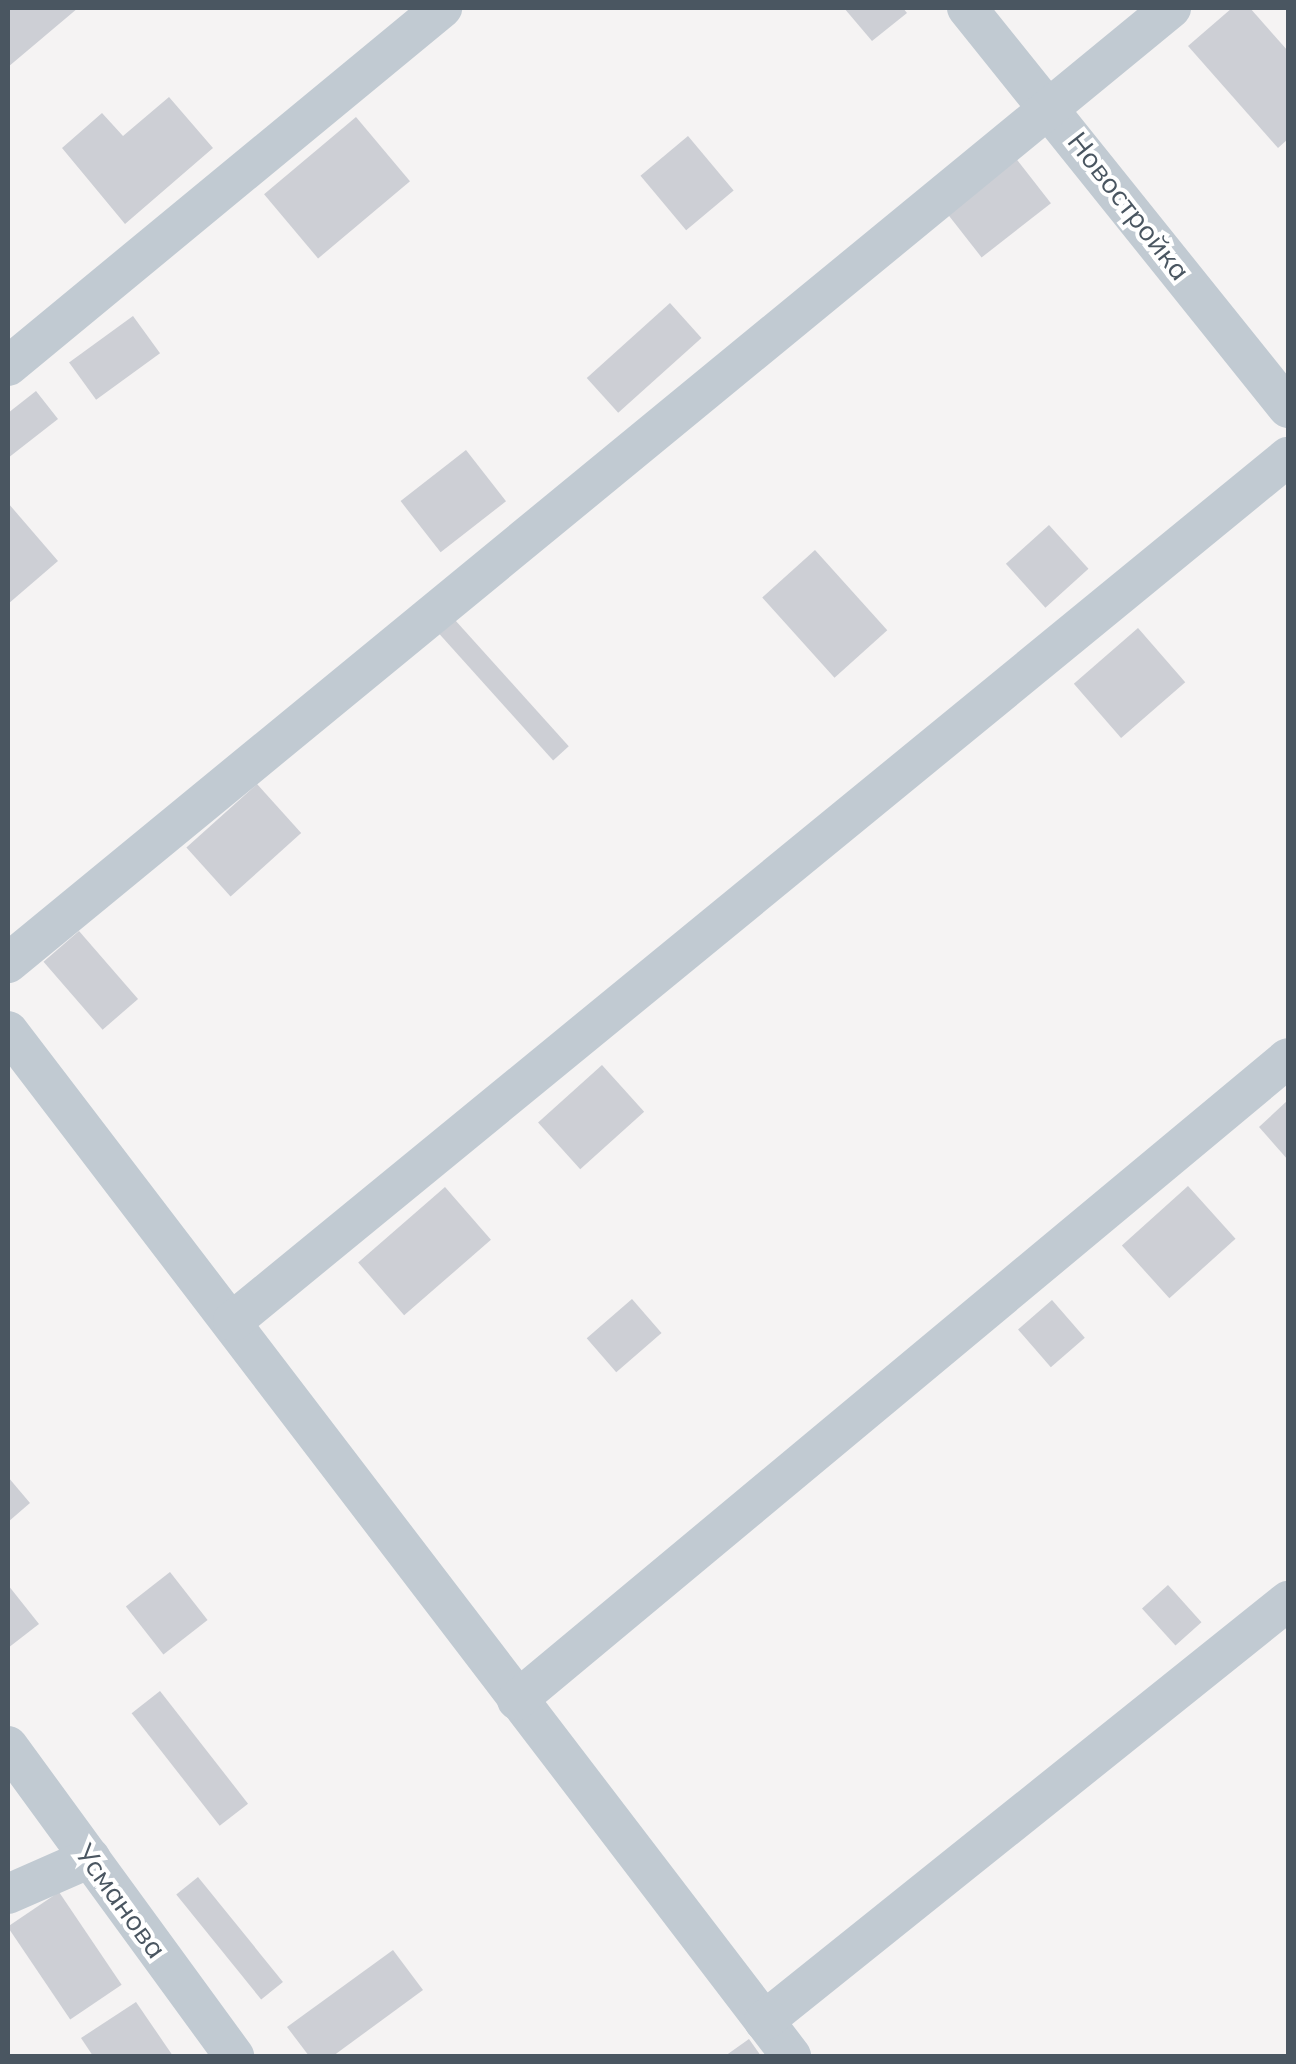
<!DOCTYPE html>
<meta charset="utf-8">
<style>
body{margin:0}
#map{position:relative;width:1296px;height:2064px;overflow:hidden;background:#f5f3f3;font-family:Mulish,sans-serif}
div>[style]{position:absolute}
.building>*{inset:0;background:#cdcfd5;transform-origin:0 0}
.minor>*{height:40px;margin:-20px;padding:0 20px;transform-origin:20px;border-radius:20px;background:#c1cad2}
span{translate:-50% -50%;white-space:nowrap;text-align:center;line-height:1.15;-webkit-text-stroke:8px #fff;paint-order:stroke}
.street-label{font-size:28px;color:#4a5661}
.frame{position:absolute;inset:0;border:10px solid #4a5661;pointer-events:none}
</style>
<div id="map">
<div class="building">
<div style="clip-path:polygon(8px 8px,78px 8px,8px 67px)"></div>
<div style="clip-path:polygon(844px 8px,903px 8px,907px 13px,872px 41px)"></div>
<div style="clip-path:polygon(1232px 8px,1250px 8px,1288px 51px,1288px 139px,1278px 148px,1188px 46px)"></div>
<div style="clip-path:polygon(169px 97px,213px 148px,125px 224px,62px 148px,102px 113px,123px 136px)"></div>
<div style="left:356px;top:117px;width:84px;height:120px;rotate:50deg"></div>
<div style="left:688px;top:136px;width:71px;height:62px;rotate:50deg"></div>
<div style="left:1014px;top:156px;width:60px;height:88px;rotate:52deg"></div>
<div style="left:670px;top:303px;width:47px;height:112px;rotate:48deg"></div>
<div style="left:133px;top:316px;width:46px;height:79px;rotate:54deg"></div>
<div style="clip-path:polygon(36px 391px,58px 419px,8px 458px,8px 413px)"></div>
<div style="left:466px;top:450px;width:65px;height:83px;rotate:52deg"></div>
<div style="clip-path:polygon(8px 503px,58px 561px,8px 604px)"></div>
<div style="left:1049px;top:525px;width:59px;height:58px;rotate:48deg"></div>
<div style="left:815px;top:550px;width:108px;height:71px;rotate:48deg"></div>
<div style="left:455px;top:620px;width:170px;height:21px;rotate:48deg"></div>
<div style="left:1138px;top:628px;width:72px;height:85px;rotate:49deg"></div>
<div style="left:257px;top:784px;width:66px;height:95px;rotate:48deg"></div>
<div style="left:79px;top:931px;width:90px;height:47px;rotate:49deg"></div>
<div style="left:602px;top:1065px;width:63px;height:86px;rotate:48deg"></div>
<div style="clip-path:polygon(1288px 1100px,1288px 1160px,1259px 1127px)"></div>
<div style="left:1188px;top:1186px;width:71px;height:89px;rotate:48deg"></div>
<div style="left:445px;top:1187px;width:70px;height:115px;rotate:49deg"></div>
<div style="left:632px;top:1299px;width:45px;height:60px;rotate:49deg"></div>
<div style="left:1052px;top:1300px;width:50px;height:45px;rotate:49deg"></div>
<div style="clip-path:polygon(8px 1477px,30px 1503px,8px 1522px)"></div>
<div style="left:170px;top:1572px;width:61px;height:56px;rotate:52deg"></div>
<div style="clip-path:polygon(8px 1585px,39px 1624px,8px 1648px)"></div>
<div style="left:1168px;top:1585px;width:50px;height:35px;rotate:48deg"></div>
<div style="left:160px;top:1691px;width:143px;height:36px;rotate:52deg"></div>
<div style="left:198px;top:1877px;width:135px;height:28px;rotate:51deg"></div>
<div style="left:59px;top:1892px;width:112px;height:62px;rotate:56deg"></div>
<div style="clip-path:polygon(393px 1950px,423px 1990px,333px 2056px,309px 2056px,287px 2027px)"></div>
<div style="clip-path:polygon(136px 2002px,173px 2056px,93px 2056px,81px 2038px)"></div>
<div style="clip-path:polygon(749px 2039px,761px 2056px,725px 2056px)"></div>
</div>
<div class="minor">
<div style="left:967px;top:8px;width:513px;rotate:51.25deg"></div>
<div style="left:8px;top:366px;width:563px;rotate:-39.52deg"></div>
<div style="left:8px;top:963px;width:1505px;rotate:-39.39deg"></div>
<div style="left:8px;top:1031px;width:1290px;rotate:52.62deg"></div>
<div style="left:233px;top:1321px;width:1364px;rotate:-39.32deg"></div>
<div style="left:517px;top:1700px;width:1003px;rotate:-39.78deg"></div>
<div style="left:8px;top:1746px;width:384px;rotate:53.9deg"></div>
<div style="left:8px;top:1894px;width:90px;rotate:-23.7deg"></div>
<div style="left:764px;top:2021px;width:672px;rotate:-38.71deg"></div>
</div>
<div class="street-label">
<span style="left:1129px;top:206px;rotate:52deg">Новостройка</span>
<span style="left:121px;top:1901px;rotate:54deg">Усманова</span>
</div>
<div class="frame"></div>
</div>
